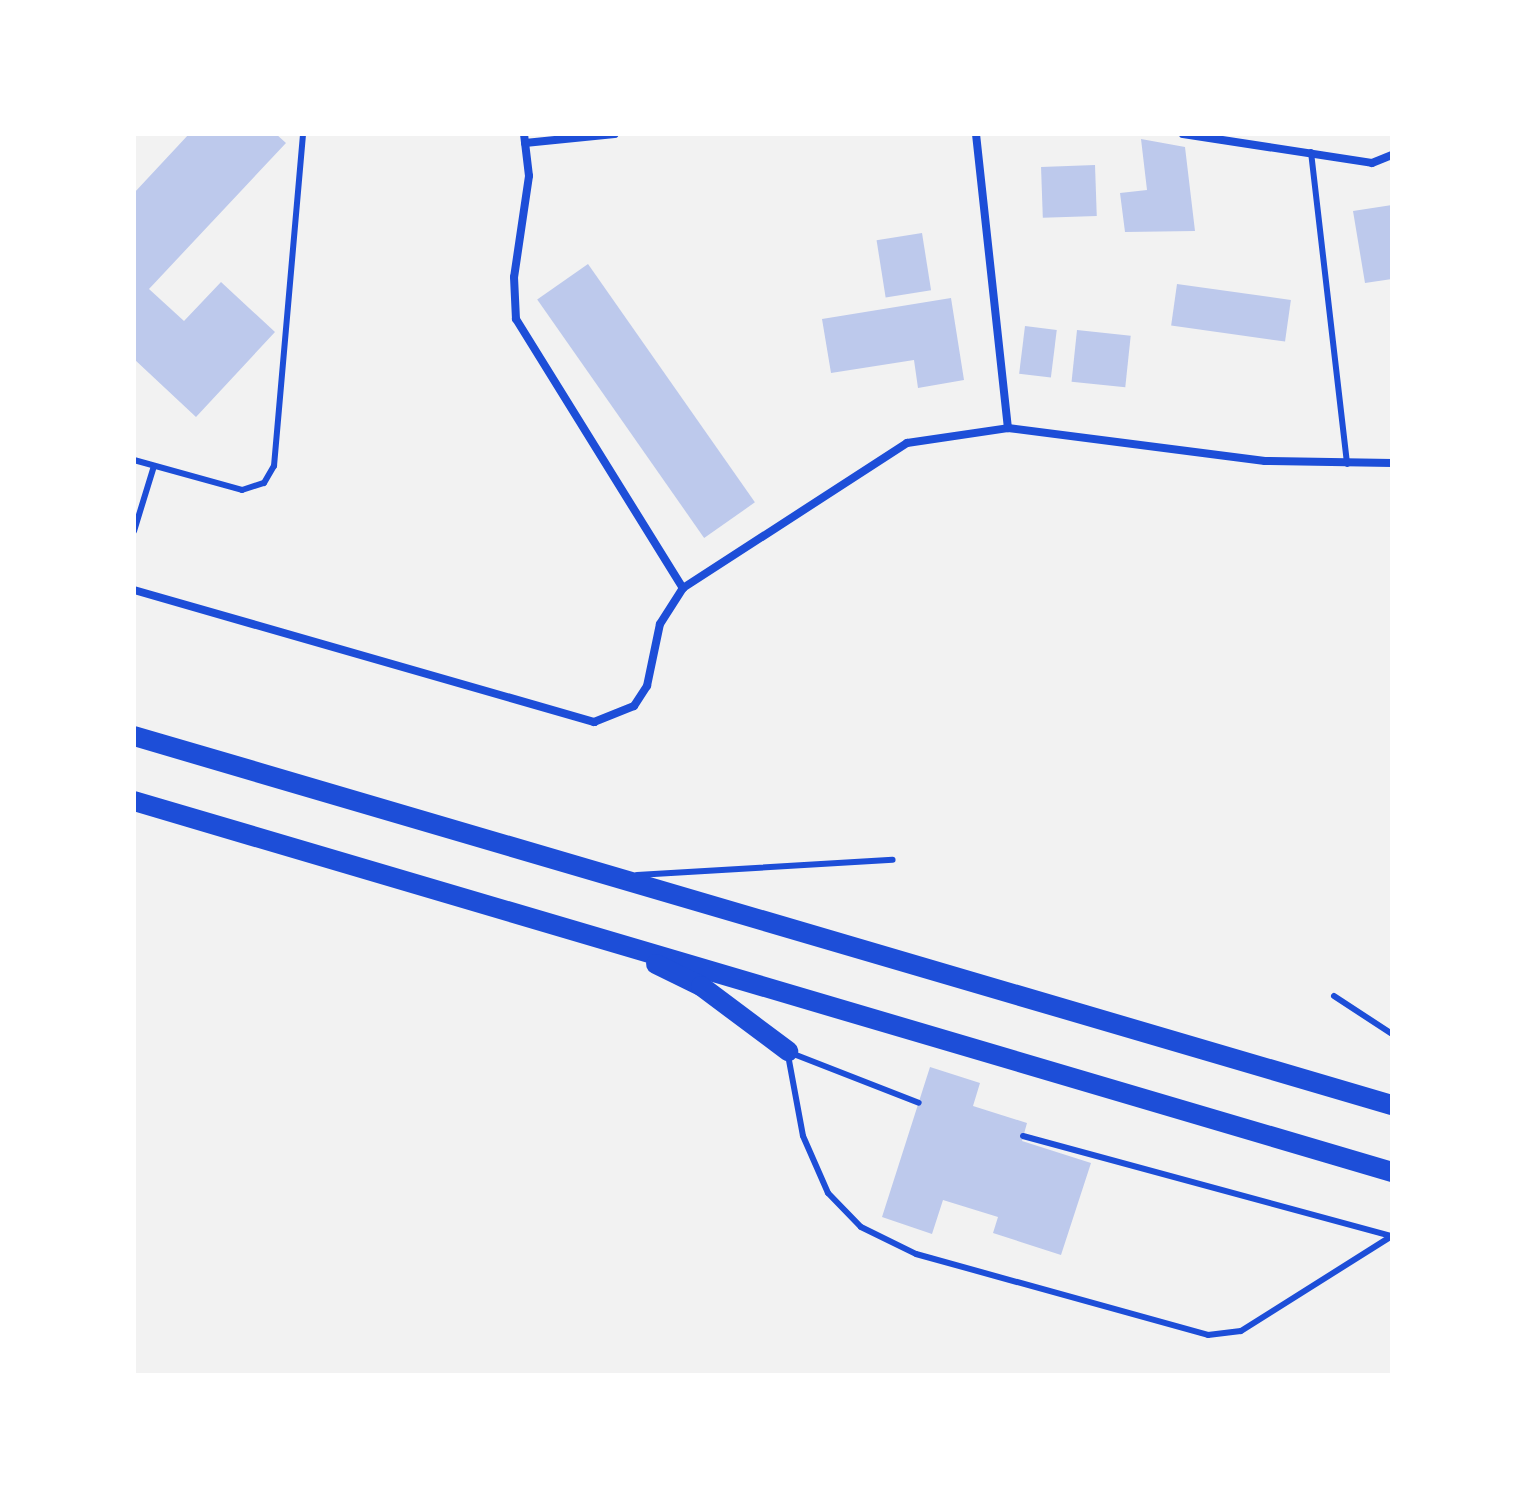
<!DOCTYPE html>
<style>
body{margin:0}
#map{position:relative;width:1526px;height:1509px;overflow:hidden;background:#f2f2f2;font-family:Raleway,sans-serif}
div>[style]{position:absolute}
.building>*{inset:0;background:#bdc9ec;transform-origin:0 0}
.service>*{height:6px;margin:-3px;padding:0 3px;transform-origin:3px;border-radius:3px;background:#1d4ed8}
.minor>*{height:8px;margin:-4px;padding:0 4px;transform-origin:4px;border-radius:4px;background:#1d4ed8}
.primary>*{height:20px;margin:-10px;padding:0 10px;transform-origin:10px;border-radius:10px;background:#1d4ed8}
span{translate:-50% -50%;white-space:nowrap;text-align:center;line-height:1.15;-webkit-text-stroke:6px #fff;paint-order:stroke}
.frame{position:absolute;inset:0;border:136px solid #fff;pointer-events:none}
</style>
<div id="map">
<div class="building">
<div style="clip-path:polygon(189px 134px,276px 134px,286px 143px,149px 289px,184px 321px,221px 282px,275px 332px,196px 417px,134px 359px,134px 193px)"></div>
<div style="clip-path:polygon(1141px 139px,1185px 147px,1195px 231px,1125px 232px,1120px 193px,1147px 190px)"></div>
<div style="left:1095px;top:165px;width:51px;height:54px;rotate:88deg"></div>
<div style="clip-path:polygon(1392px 205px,1392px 279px,1365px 283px,1353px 211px)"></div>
<div style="left:922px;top:233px;width:58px;height:46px;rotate:81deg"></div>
<div style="left:588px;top:264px;width:291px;height:62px;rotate:55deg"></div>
<div style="left:1177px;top:284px;width:115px;height:42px;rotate:8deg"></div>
<div style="clip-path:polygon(951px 298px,964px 380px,918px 388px,914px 360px,831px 373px,822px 319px)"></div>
<div style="left:1025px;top:326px;width:32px;height:48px;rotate:7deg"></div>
<div style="left:1077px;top:330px;width:54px;height:52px;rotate:6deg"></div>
<div style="clip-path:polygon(930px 1067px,980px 1083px,973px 1106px,1027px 1123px,1022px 1141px,1091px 1163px,1061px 1255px,993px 1233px,998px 1217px,943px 1200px,932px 1234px,882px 1217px)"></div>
</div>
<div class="service">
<div style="left:1311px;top:152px;width:314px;rotate:83.4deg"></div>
<div style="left:134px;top:460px;width:112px;rotate:15.5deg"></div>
<div style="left:242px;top:490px;width:23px;rotate:-18deg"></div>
<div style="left:264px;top:483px;width:20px;rotate:-60deg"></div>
<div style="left:274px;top:466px;width:333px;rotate:-85deg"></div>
<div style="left:134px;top:531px;width:68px;rotate:-72.9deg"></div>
<div style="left:637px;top:875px;width:256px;rotate:-3.4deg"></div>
<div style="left:1334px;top:996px;width:69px;rotate:33.2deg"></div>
<div style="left:791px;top:1053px;width:137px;rotate:21.3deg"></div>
<div style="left:788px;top:1055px;width:82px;rotate:79.5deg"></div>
<div style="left:803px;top:1136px;width:62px;rotate:66.3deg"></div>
<div style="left:828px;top:1193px;width:47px;rotate:45.9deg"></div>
<div style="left:861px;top:1227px;width:61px;rotate:26.1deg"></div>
<div style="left:916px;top:1254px;width:303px;rotate:15.5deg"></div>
<div style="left:1208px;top:1335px;width:33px;rotate:-7deg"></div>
<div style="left:1241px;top:1331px;width:178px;rotate:-32.2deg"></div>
<div style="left:1023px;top:1136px;width:382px;rotate:15.2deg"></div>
</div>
<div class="minor">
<div style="left:524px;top:134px;width:42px;rotate:83.2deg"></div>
<div style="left:529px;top:176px;width:102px;rotate:98.4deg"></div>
<div style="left:514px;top:277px;width:42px;rotate:87.3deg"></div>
<div style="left:516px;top:319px;width:317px;rotate:58.2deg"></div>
<div style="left:976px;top:134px;width:296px;rotate:83.8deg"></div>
<div style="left:1183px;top:134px;width:191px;rotate:8.7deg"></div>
<div style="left:1372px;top:163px;width:22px;rotate:-22deg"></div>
<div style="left:525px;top:143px;width:90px;rotate:-5.7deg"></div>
<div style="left:134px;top:590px;width:479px;rotate:16deg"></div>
<div style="left:594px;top:722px;width:43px;rotate:-21.8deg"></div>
<div style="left:634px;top:706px;width:24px;rotate:-57deg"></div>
<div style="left:647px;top:686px;width:63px;rotate:-78.2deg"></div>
<div style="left:660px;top:624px;width:43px;rotate:-57.4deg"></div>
<div style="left:683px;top:588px;width:267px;rotate:-32.9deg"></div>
<div style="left:907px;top:443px;width:102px;rotate:-8.4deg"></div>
<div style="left:1008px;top:428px;width:259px;rotate:7.3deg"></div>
<div style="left:1265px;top:461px;width:127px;rotate:0.9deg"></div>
</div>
<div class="primary">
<div style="left:134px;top:736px;width:1311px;rotate:16.35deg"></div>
<div style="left:134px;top:801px;width:1312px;rotate:16.43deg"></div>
<div style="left:656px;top:964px;width:50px;rotate:26.1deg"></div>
<div style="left:701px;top:986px;width:109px;rotate:36.8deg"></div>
</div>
<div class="frame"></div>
</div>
